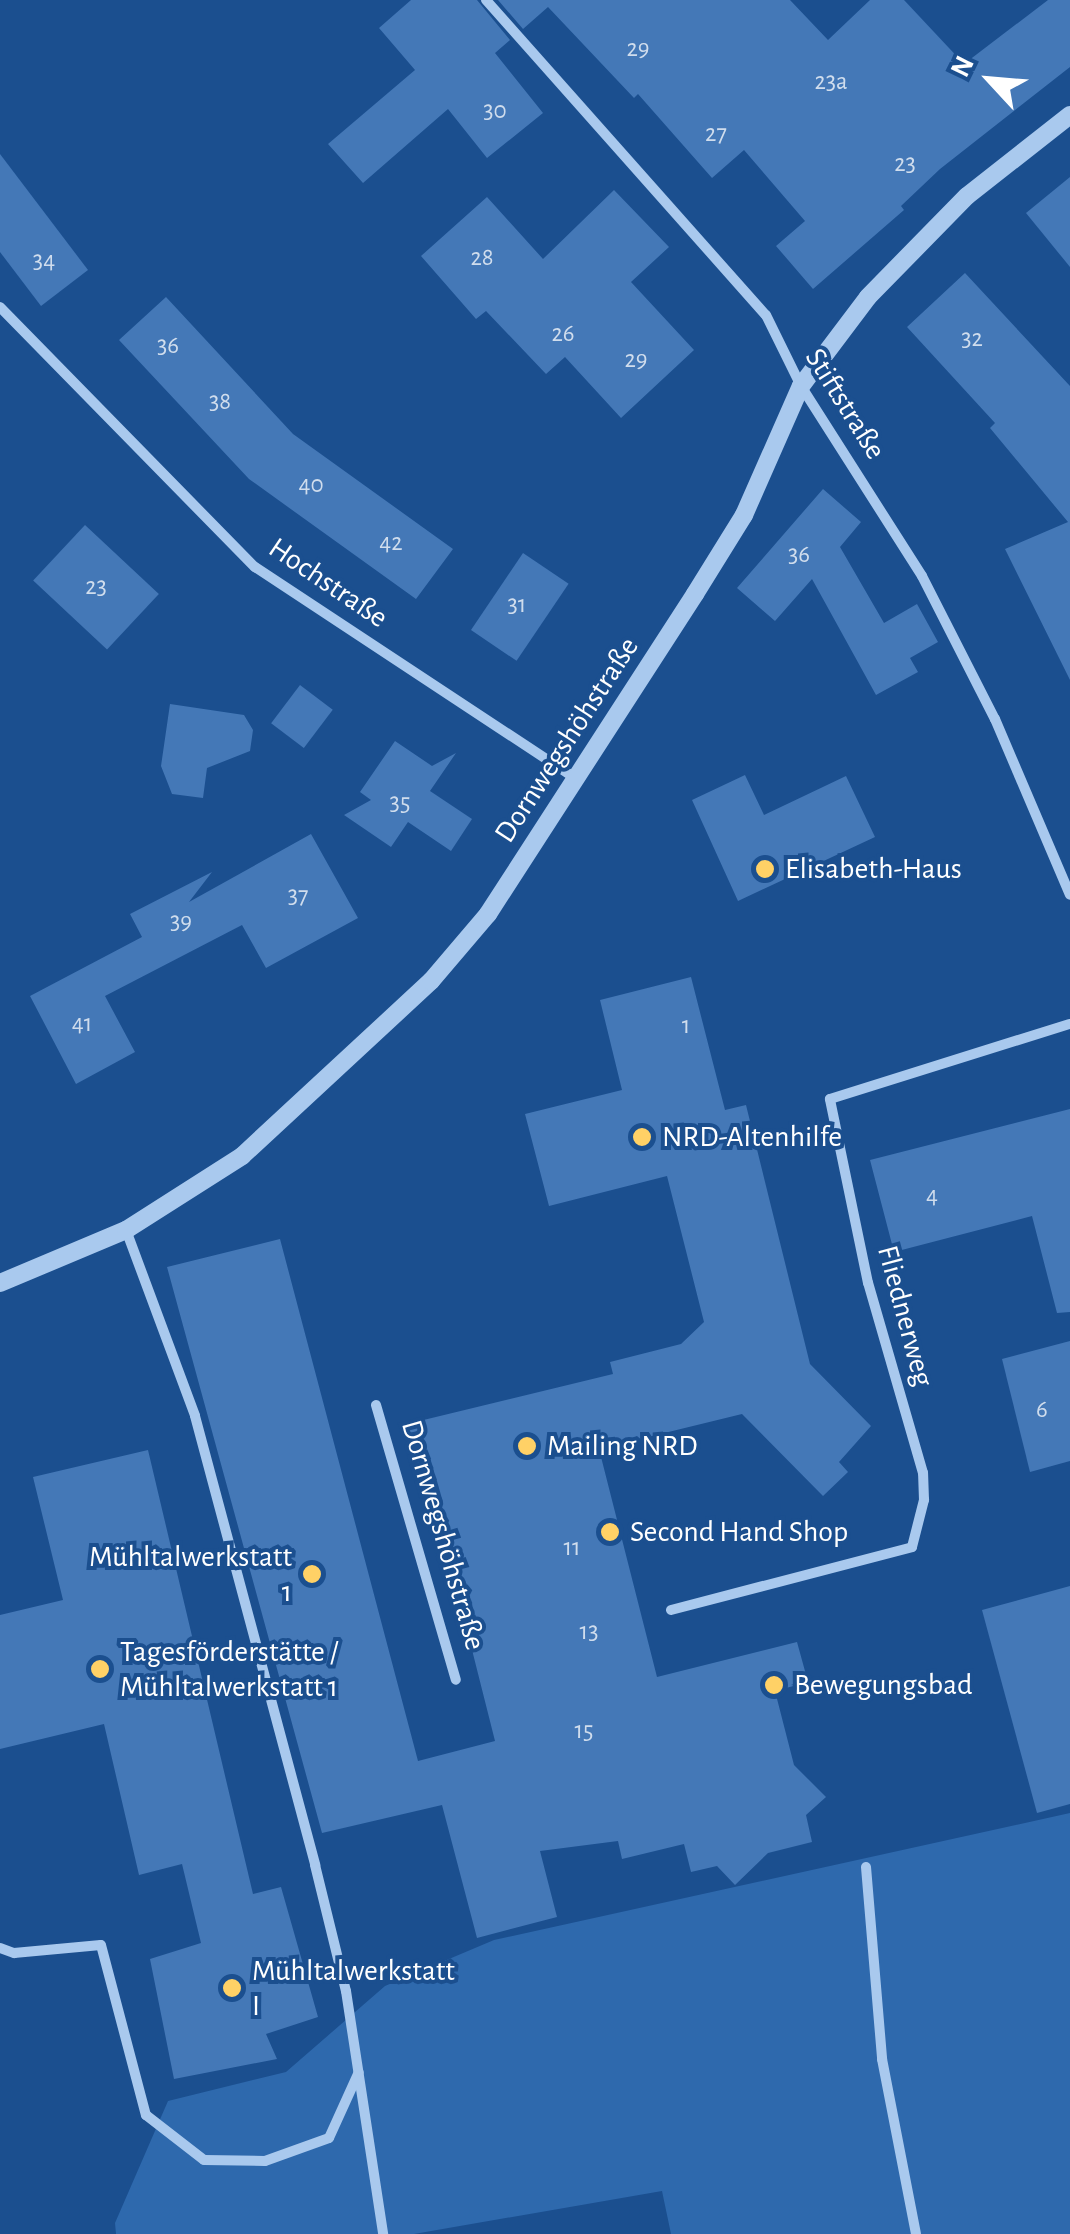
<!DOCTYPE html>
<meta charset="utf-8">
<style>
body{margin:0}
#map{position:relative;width:1070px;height:2234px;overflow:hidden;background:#1b4f8f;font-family:"Alegreya Sans",sans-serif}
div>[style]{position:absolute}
.green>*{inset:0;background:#2e69ad}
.building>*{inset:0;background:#4478b7;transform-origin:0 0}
.minor>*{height:10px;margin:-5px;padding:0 5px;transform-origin:5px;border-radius:5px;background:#a9c9ee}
.tertiary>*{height:18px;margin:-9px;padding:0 9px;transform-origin:9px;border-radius:9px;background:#a9c9ee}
.dots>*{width:28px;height:28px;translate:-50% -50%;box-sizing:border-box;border:5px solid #1b4f8f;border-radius:50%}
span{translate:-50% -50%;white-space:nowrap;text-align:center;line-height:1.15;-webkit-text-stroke:8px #1b4f8f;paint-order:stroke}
.number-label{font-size:25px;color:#d0dded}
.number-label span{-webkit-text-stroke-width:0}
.street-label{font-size:30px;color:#fff}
.poi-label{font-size:30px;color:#fff}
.left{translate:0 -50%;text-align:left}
.right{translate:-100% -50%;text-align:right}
.north{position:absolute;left:940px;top:30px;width:100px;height:100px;-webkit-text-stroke:8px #1b4f8f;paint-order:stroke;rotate:296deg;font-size:28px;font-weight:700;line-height:40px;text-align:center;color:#fff}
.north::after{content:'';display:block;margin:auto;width:35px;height:45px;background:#fff;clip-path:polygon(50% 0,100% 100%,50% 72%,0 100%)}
</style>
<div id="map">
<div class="green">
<div style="clip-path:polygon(1070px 1813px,1070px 2234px,671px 2234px,662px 2191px,414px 2234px,116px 2234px,115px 2223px,168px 2101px,286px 2072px,385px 1986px,494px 1940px)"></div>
</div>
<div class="building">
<div style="clip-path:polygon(411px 0,477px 0,510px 40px,495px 53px,543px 113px,487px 158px,448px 109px,363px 183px,328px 144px,415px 70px,379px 28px)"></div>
<div style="clip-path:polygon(498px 0,790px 0,828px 40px,870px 0,904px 0,964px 64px,1048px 0,1070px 0,1070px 67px,940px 169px,901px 206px,904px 210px,813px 289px,776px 246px,805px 221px,744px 150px,712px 178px,638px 94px,634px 98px,548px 7px,523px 29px)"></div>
<div style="clip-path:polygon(0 154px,88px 270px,41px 306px,0 252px)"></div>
<div style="clip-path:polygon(1070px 177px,1070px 267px,1026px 213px)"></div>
<div style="clip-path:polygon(614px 190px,669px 247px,631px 282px,694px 350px,621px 418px,565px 357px,546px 374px,486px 311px,476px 319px,421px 256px,487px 197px,543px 259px)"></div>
<div style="clip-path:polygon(965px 273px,1070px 386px,1070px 680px,1005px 549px,1068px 522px,990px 428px,995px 423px,907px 327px)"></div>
<div style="clip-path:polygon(166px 297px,293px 434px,453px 549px,416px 599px,249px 479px,119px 340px)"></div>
<div style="clip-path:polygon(823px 489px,861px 522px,840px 547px,884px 623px,917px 604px,938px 642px,910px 658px,918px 672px,876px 695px,812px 579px,775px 621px,737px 588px)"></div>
<div style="left:85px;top:525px;width:101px;height:76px;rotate:43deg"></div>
<div style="left:523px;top:553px;width:55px;height:93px;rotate:34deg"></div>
<div style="left:300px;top:685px;width:41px;height:48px;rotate:37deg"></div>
<div style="clip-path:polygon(170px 704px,244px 715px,253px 730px,250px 751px,207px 768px,203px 798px,172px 794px,161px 766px)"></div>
<div style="clip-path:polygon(395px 741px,432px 766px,456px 753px,430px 791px,472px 819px,451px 851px,408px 822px,391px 847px,344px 815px,371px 800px,360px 792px)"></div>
<div style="clip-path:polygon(745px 775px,764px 815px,846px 776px,875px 837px,738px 901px,692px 800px)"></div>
<div style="clip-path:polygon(311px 834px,358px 918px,266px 968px,242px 925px,105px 996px,135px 1052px,76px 1084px,30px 996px,142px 937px,130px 914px,212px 872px,189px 902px)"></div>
<div style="clip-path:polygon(691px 977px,725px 1110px,746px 1105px,810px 1364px,871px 1426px,839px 1462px,848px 1472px,823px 1496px,742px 1414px,599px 1449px,657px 1677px,797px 1642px,808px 1682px,775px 1691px,794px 1765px,826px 1797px,806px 1815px,812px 1842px,768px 1853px,735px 1885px,717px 1866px,691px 1872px,684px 1844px,622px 1859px,618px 1841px,540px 1851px,557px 1917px,477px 1938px,442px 1805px,322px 1833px,167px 1267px,280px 1239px,418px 1761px,495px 1741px,440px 1523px,432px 1526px,407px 1424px,613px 1374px,610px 1362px,681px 1344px,704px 1322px,667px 1176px,549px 1206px,525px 1114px,622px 1090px,600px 1000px)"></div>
<div style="clip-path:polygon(1070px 1109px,1070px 1312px,1057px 1313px,1032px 1216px,894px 1252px,870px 1160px)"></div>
<div style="clip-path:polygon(1070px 1341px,1070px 1461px,1030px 1472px,1002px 1359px)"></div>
<div style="clip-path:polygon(148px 1450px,253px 1894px,281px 1887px,318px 2017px,266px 2034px,277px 2059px,174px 2079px,150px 1959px,201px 1943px,182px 1864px,139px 1875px,104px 1724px,0 1749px,0 1615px,63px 1600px,33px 1477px)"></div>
<div style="clip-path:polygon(1070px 1586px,1070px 1804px,1037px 1813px,982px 1610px)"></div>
</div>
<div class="minor">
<div style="left:486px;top:0;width:421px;rotate:48.4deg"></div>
<div style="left:766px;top:315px;width:79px;rotate:63.8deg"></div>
<div style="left:801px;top:386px;width:225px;rotate:57.5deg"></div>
<div style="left:922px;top:576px;width:161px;rotate:63deg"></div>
<div style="left:995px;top:719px;width:191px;rotate:66.9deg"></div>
<div style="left:0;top:307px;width:364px;rotate:45.6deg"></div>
<div style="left:255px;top:567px;width:382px;rotate:33.4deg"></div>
<div style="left:126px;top:1230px;width:198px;rotate:69.6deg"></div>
<div style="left:195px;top:1416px;width:465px;rotate:75deg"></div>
<div style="left:315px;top:1865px;width:130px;rotate:76.2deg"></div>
<div style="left:346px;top:1991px;width:246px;rotate:81.3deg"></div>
<div style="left:376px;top:1405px;width:286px;rotate:73.8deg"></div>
<div style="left:671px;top:1610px;width:249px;rotate:-14.6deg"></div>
<div style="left:912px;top:1547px;width:49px;rotate:-75.7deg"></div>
<div style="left:924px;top:1500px;width:27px;rotate:-92deg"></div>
<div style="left:923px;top:1473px;width:198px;rotate:-106.1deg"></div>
<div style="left:868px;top:1283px;width:188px;rotate:-101.7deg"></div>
<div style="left:830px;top:1099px;width:251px;rotate:-17.4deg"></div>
<div style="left:866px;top:1867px;width:193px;rotate:85.2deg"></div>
<div style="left:882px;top:2059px;width:178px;rotate:79deg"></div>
<div style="left:0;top:1948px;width:15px;rotate:20deg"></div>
<div style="left:14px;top:1953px;width:87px;rotate:-5.3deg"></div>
<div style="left:101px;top:1945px;width:176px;rotate:75.2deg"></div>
<div style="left:146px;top:2115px;width:73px;rotate:37.8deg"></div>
<div style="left:204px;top:2160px;width:61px;rotate:0.9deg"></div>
<div style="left:265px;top:2161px;width:68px;rotate:-19.8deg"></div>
<div style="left:329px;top:2138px;width:72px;rotate:-65.6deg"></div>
</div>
<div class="tertiary">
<div style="left:0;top:1283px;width:137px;rotate:-22.8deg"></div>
<div style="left:126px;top:1230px;width:138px;rotate:-32.5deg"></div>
<div style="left:242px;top:1156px;width:258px;rotate:-42.8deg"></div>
<div style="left:431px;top:981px;width:88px;rotate:-49.6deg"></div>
<div style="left:488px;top:914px;width:381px;rotate:-57.1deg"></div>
<div style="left:695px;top:594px;width:93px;rotate:-58.2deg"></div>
<div style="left:744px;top:515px;width:141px;rotate:-66.2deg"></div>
<div style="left:801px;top:386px;width:111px;rotate:-53deg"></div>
<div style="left:868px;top:297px;width:141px;rotate:-45.6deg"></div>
<div style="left:967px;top:196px;width:131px;rotate:-38.2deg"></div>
</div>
<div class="dots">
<div style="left:765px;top:869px;background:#ffd166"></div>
<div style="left:642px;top:1137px;background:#ffd166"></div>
<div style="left:527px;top:1446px;background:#ffd166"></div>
<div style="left:610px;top:1532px;background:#ffd166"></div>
<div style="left:312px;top:1574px;background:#ffd166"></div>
<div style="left:100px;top:1669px;background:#ffd166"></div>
<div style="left:774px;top:1685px;background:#ffd166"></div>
<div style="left:232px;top:1988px;background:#ffd166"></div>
</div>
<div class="number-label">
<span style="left:638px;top:49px">29</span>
<span style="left:831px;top:82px">23a</span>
<span style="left:495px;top:111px">30</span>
<span style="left:716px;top:134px">27</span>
<span style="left:905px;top:164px">23</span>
<span style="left:482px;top:258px">28</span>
<span style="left:44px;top:261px">34</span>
<span style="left:563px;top:334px">26</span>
<span style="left:972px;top:339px">32</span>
<span style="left:168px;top:346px">36</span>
<span style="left:636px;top:360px">29</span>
<span style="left:220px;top:402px">38</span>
<span style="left:311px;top:485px">40</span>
<span style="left:391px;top:543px">42</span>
<span style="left:799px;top:555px">36</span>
<span style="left:96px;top:587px">23</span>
<span style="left:517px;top:605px">31</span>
<span style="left:400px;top:803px">35</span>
<span style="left:298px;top:896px">37</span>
<span style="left:181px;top:922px">39</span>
<span style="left:82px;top:1024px">41</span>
<span style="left:686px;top:1026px">1</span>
<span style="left:932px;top:1196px">4</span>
<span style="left:1042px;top:1410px">6</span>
<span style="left:572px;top:1548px">11</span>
<span style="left:589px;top:1632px">13</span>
<span style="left:584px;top:1731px">15</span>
</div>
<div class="street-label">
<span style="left:845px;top:404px;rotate:58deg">Stiftstraße</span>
<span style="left:328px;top:583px;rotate:34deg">Hochstraße</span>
<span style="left:567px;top:740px;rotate:-57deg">Dornwegshöhstraße</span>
<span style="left:905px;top:1316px;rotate:75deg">Fliednerweg</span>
<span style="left:443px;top:1535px;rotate:74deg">Dornwegshöhstraße</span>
</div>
<div class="poi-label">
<span class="left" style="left:785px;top:869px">Elisabeth-Haus</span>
<span class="left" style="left:662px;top:1137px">NRD-Altenhilfe</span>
<span class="left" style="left:547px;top:1446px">Mailing NRD</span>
<span class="left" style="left:630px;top:1532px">Second Hand Shop</span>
<span class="right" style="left:292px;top:1574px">Mühltalwerkstatt<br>1</span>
<span class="left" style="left:120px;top:1669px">Tagesförderstätte /<br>Mühltalwerkstatt 1</span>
<span class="left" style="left:794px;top:1685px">Bewegungsbad</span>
<span class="left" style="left:252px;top:1988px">Mühltalwerkstatt<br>I</span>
</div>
<div class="north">N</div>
</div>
